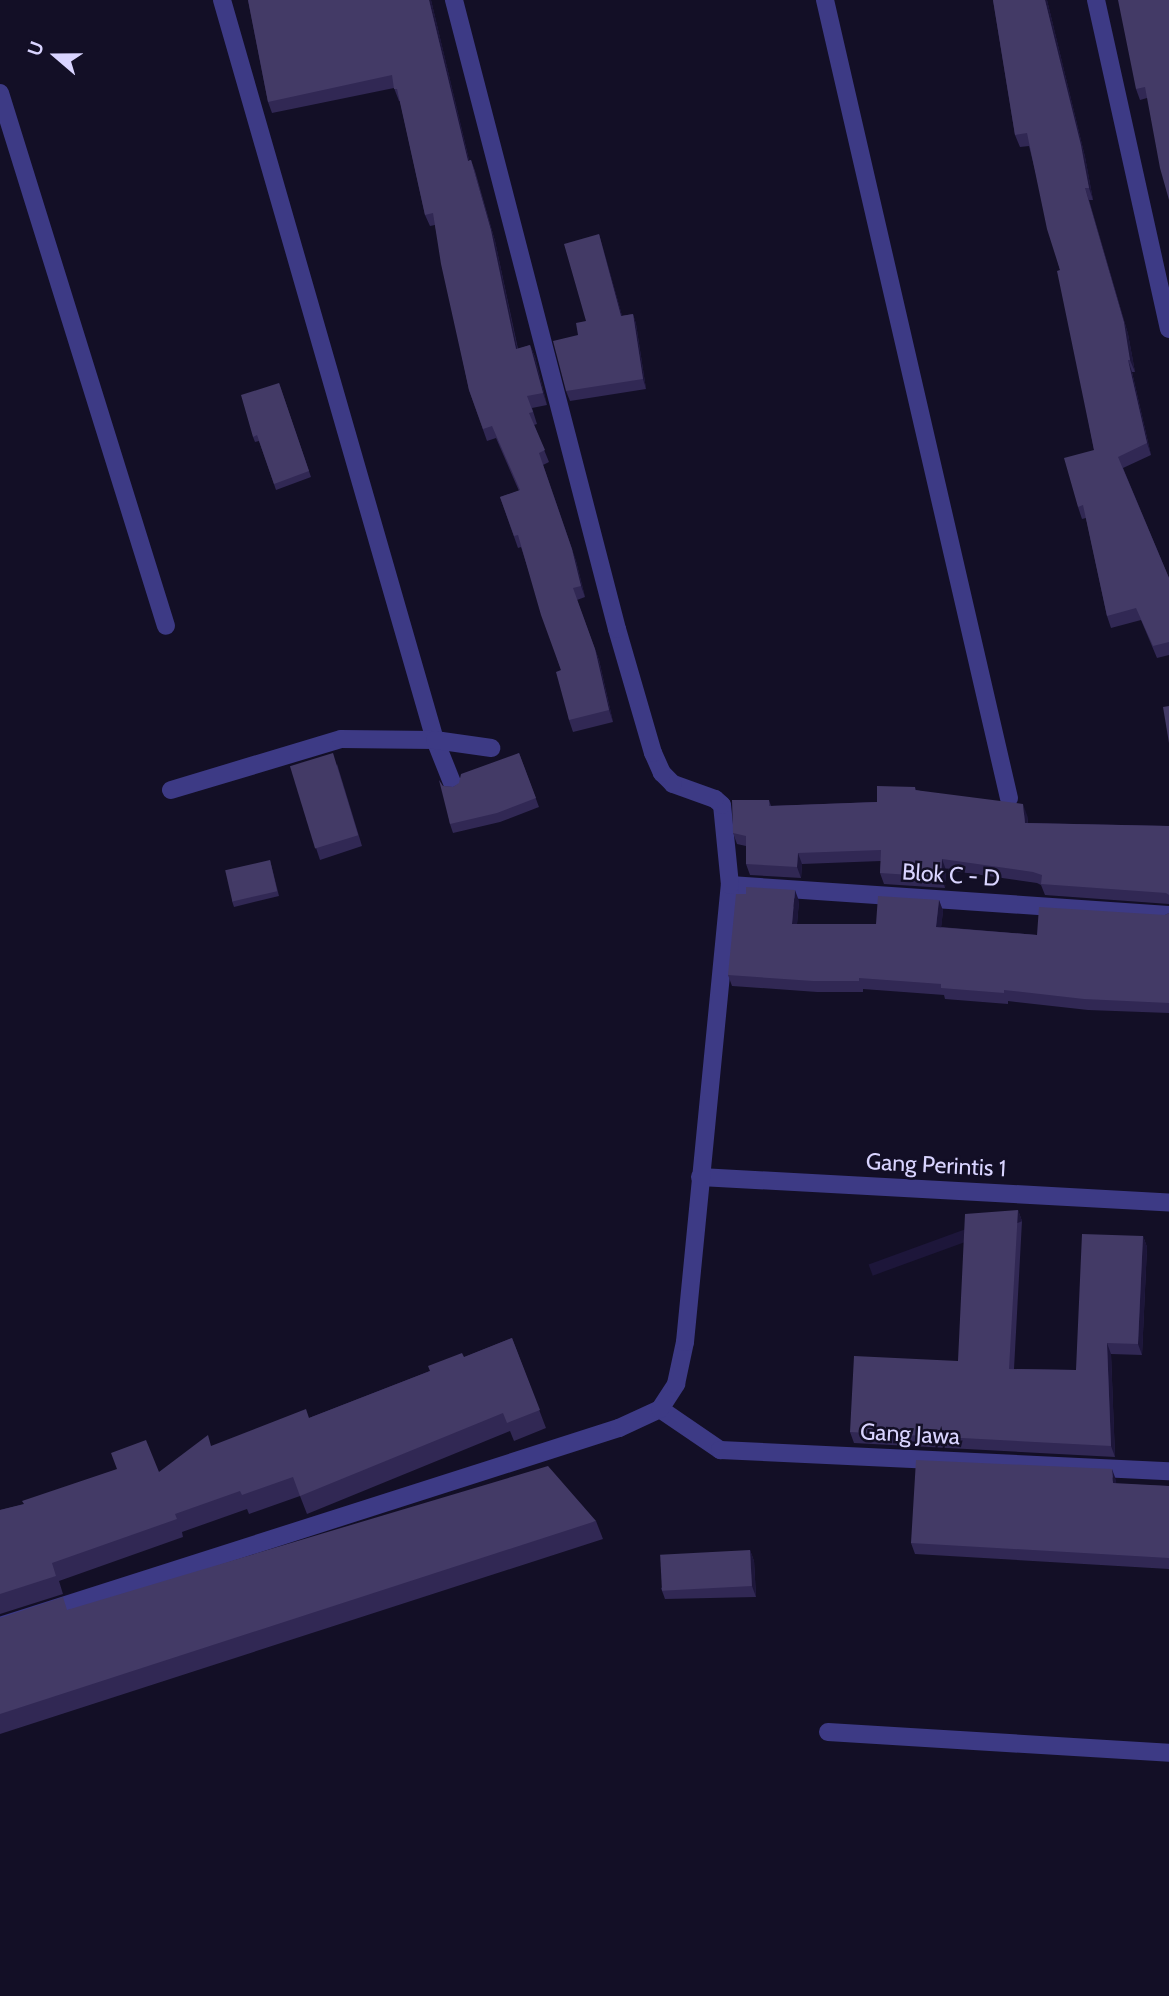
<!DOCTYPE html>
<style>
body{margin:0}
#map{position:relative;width:1169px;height:1996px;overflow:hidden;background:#130f26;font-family:Cabin,sans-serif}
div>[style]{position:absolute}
.minor>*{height:18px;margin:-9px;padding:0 9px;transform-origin:9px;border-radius:9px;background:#3d3a85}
.wall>*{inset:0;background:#312854}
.shaded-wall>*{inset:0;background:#1d163a;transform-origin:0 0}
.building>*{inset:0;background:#433a66;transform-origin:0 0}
span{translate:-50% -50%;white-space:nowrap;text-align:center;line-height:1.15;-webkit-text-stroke:5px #130f26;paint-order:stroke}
.street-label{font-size:23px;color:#d9d4ff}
.north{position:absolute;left:21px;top:21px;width:70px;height:70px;-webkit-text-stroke:5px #130f26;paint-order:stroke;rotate:290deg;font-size:19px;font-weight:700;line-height:28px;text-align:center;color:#d9d4ff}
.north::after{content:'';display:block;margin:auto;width:24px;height:32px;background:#d9d4ff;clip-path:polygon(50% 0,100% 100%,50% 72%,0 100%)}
</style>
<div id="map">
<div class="minor">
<div style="left:222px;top:0;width:770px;rotate:73.94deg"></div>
<div style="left:435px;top:740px;width:48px;rotate:68.2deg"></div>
<div style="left:825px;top:0;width:819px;rotate:77.02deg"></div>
<div style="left:1096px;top:0;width:337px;rotate:77.5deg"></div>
<div style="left:0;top:93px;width:558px;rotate:72.7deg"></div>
<div style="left:171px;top:790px;width:177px;rotate:-16.7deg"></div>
<div style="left:341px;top:739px;width:94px;rotate:0.6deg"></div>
<div style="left:435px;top:740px;width:57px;rotate:8.1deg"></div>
<div style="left:730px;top:885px;width:440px;rotate:3.9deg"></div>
<div style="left:700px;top:1177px;width:470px;rotate:3.1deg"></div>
<div style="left:660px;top:1409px;width:73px;rotate:34.3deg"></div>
<div style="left:720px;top:1450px;width:449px;rotate:2.7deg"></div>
<div style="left:0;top:1626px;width:650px;rotate:-17.74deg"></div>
<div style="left:619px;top:1428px;width:45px;rotate:-24.9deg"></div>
<div style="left:660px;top:1409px;width:30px;rotate:-57deg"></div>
<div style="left:676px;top:1384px;width:43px;rotate:-77.9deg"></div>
<div style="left:685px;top:1342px;width:459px;rotate:-84.4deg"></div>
<div style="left:730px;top:885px;width:80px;rotate:-95.7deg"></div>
<div style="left:722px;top:805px;width:9px;rotate:-139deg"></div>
<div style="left:715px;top:799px;width:45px;rotate:-160.3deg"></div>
<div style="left:673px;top:784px;width:16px;rotate:-135deg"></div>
<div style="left:662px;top:773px;width:22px;rotate:-114deg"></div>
<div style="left:653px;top:753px;width:129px;rotate:-106.2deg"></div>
<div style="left:617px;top:629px;width:650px;rotate:-104.53deg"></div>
<div style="left:828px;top:1732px;width:342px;rotate:3.5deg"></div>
</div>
<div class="wall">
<div style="clip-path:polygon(248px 0,431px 0,469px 160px,471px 160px,475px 171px,495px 241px,518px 349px,530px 345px,535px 357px,547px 405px,532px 408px,537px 424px,534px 425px,549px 462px,543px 465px,576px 561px,585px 597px,577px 600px,599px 660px,613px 722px,573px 732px,569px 720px,561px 670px,521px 547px,518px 548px,500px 497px,519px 491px,496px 438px,487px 441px,469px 390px,435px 225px,430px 226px,425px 215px,400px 101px,399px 101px,394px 88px,272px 113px,268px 102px)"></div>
<div style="clip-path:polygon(993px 0,1047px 0,1085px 157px,1093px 200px,1089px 200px,1128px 334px,1135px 372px,1132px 372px,1151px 455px,1123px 468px,1169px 578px,1169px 655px,1157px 658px,1141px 620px,1111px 628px,1107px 616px,1086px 518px,1082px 519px,1078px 507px,1094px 450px,1060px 270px,1029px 146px,1020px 147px,1015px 135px)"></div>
<div style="clip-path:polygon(1169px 0,1147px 98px,1140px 100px,1136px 89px)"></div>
<div style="clip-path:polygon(599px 234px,622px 316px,633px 314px,636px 324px,646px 389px,570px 401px,566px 391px,578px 335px,586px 321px)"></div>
<div style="clip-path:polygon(279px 383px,311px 477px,276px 490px,259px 441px,255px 442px,253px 437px)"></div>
<div style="clip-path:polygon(519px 753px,539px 807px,500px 822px,453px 833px,450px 824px,443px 786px,453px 787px)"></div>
<div style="clip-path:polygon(337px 764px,362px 846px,320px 860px,316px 848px)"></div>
<div style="clip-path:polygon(915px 787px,916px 790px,1027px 815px,1028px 823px,1169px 826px,1169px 904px,1045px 895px,1041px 885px,1037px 883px,946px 870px,945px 888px,884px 884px,880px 873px,881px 861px,802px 864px,801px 878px,750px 875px,746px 864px,746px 846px,737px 844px,733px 833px,769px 800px,771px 806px,877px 802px)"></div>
<div style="clip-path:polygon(270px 860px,279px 896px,234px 907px,232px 901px)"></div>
<div style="clip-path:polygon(939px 900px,943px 911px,941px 927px,1037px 935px,1165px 915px,1169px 913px,1169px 1013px,1088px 1010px,1008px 1001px,1008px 1004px,945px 999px,944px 995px,863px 989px,863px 992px,817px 992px,732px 986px,728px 975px,799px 901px,797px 924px,876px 924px)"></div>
<div style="clip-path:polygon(1018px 1210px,1022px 1221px,1014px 1369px,1076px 1370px,1143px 1236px,1147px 1247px,1142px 1355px,1111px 1354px,1115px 1457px,854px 1443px,850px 1432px,958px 1361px)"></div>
<div style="clip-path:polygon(512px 1338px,546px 1428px,514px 1441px,510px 1431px,307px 1514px,300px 1496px,249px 1514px,247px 1509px,182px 1532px,183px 1537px,59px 1581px,63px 1594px,0 1614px,0 1510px,159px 1472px,212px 1446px,309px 1418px,430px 1371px)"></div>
<div style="clip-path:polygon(1116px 1480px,1116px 1484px,1169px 1486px,1169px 1569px,915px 1554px,911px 1543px)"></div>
<div style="clip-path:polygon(596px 1521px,603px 1539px,0 1734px,0 1618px,68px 1610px)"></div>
<div style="clip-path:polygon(750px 1550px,754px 1561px,756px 1597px,665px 1599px,661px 1588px)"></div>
</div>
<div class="shaded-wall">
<div style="clip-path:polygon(429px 0,431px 0,472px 172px,468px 161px)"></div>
<div style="clip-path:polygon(1045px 0,1047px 0,1085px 157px,1093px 200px,1089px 188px)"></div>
<div style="clip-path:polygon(471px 160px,495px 241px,520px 361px,516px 349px)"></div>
<div style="clip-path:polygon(1085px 188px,1128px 334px,1135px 372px,1130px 360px)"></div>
<div style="clip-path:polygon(599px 234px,602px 244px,625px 326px,621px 316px)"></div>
<div style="clip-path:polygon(633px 314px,636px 324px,646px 389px,643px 379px)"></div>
<div style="clip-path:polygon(530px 345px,535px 357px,547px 405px,543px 393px)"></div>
<div style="clip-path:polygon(1128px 360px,1132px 372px,1151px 455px,1147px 443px)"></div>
<div style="clip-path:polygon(543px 465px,576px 561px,585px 597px,581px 586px)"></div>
<div style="clip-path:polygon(595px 649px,599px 660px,613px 722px,609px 710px)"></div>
<div style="clip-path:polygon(1023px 804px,1027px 815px,1029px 834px,1025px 823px)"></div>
<div style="clip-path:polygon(798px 853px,802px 864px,801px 878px,797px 867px)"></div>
<div style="clip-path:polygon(942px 859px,946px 870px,945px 888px,941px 877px)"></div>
<div style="clip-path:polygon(795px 890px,799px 901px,796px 935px,792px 924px)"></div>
<div style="clip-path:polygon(939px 900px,943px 911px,940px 938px,936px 927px)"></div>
<div style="left:1018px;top:1210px;width:12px;height:159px;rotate:70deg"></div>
<div style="clip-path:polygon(1143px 1236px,1147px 1247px,1142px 1355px,1138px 1344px)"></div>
<div style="clip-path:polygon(1107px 1343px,1111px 1354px,1115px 1457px,1111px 1446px)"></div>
<div style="clip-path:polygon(1112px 1469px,1116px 1480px,1117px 1494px,1113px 1483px)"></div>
<div style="clip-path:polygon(750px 1550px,754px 1561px,756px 1597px,752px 1586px)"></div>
</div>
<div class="building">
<div style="clip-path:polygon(248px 0,429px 0,468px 161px,471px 160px,491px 230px,516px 349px,530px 345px,543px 393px,527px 396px,533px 412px,529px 413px,545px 450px,539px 453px,572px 549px,581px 586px,573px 588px,595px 649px,609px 710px,569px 720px,556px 672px,561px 670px,541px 615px,518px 535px,514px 536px,500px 497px,520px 490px,492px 426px,483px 429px,469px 390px,441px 264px,433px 213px,425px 215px,397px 89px,394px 89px,392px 75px,268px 102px)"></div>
<div style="clip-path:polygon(993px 0,1045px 0,1081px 145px,1089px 188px,1085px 188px,1124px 322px,1130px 360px,1128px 360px,1147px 443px,1118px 457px,1169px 578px,1169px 642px,1153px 646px,1136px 608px,1107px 616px,1083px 505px,1078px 507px,1064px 458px,1094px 450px,1057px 271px,1060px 270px,1047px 229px,1027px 133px,1015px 135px)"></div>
<div style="clip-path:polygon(1118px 0,1169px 0,1169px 200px,1160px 168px,1145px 87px,1136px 89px)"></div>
<div style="clip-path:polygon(599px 234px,621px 316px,633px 314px,643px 379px,566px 391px,553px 341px,578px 335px,576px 323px,586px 321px,564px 244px)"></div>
<div style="clip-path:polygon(279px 383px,309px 471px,274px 484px,257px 435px,253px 437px,241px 395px)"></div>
<div style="clip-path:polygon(1169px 706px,1169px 743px,1163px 707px)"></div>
<div style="left:333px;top:753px;width:86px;height:45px;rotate:73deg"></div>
<div style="clip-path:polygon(519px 753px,536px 798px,497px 813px,450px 824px,439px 780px,443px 786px,453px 787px,459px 783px,461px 774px)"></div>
<div style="clip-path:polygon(877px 786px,915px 787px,915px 790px,1023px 804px,1025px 823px,1169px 826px,1169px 895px,1166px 893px,1041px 884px,1042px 875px,1033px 872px,942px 859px,941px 877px,880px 873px,881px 850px,798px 853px,797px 867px,746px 864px,746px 836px,733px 833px,732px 800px,769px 800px,769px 806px,877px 802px)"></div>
<div style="left:270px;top:860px;width:32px;height:46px;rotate:77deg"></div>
<div style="clip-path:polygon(746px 887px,795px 890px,792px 924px,876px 924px,878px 896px,939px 900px,936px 927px,1037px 935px,1039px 907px,1165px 915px,1169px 913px,1169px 1003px,1084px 999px,1004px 990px,1004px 993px,941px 988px,941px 984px,859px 978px,859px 981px,813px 981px,728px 975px,736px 894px,746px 894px)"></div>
<div style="clip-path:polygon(1018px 1210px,1009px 1369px,1076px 1370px,1082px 1234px,1143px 1236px,1138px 1344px,1107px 1343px,1111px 1446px,850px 1432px,854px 1356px,958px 1361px,965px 1214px)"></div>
<div style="clip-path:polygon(512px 1338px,540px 1410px,507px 1423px,503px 1413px,300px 1496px,293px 1477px,242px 1495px,240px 1491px,175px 1514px,177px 1519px,52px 1563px,56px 1576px,0 1594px,0 1510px,24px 1504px,22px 1501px,117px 1469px,111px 1453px,146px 1440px,159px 1472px,208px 1435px,211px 1446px,306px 1409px,309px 1418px,430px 1371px,428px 1366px,462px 1353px,464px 1357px)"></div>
<div style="clip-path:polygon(916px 1460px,1112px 1469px,1113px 1483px,1169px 1486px,1169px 1558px,911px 1543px)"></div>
<div style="clip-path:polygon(548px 1466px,596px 1521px,0 1714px,0 1618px,63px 1597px,67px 1610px)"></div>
<div style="left:750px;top:1550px;width:36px;height:90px;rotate:87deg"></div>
</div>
<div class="street-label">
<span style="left:951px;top:875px;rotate:4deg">Blok C - D</span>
<span style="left:936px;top:1165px;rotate:3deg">Gang Perintis 1</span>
<span style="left:910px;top:1434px;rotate:3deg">Gang Jawa</span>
</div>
<div class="north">U</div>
</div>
